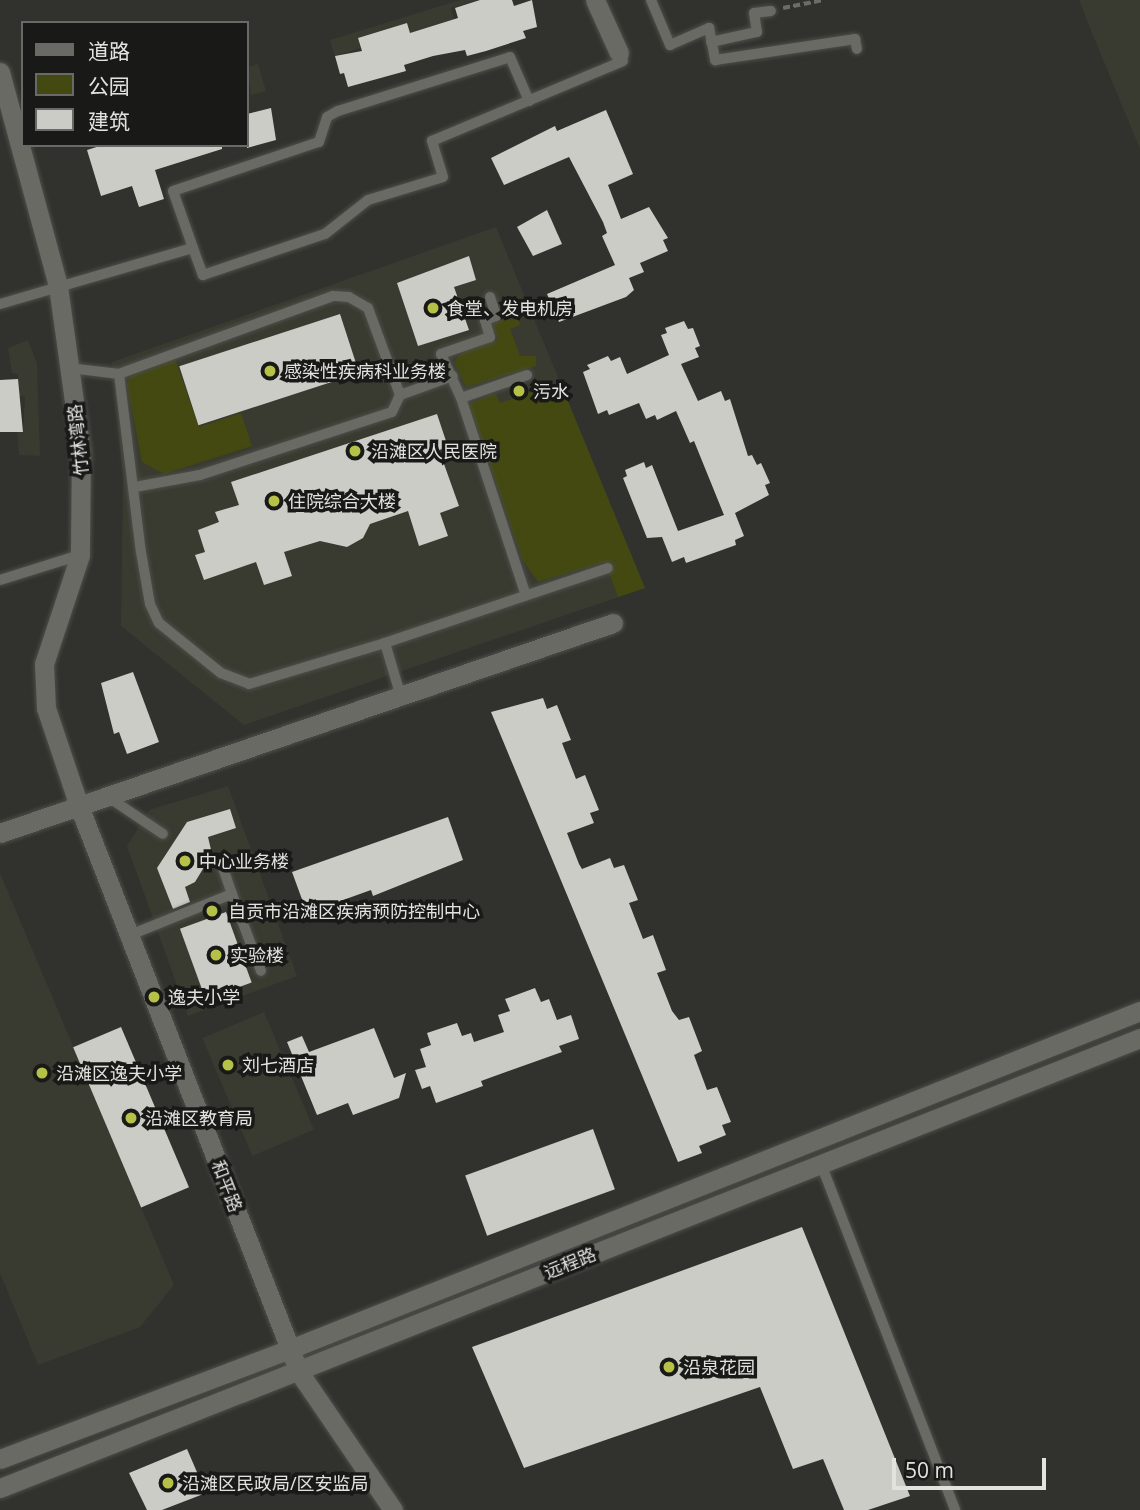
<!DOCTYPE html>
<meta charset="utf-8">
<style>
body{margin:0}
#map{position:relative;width:1140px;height:1510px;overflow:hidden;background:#31322d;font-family:"Open Sans","Noto Sans SC",sans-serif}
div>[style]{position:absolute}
.built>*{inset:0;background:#393b30;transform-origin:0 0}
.green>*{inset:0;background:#444911}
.building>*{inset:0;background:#cbccc6;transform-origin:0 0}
.path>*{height:3.5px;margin-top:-1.75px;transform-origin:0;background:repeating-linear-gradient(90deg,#6c6d68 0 7px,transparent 0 10.5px)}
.roads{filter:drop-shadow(0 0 2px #4d4e4a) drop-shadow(0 0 2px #4d4e4a)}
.service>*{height:10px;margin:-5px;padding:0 5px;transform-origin:5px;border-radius:5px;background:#696a64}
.minor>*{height:19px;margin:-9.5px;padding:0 9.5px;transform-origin:9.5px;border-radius:9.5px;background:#696a64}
.secondary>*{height:19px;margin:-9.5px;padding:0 9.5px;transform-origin:9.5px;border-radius:9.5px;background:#696a64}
.dots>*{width:19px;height:19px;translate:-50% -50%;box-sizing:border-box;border:4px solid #191917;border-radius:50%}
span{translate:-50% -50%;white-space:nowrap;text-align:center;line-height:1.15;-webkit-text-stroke:7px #191917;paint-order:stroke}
.poi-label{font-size:18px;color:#e2e2df}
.left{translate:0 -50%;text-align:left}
.street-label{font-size:18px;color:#e2e2df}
.legend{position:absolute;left:21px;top:21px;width:228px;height:126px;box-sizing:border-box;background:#191917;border:2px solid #696967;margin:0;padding:9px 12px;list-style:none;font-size:21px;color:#e2e2df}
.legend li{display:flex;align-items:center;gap:14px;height:35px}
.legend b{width:35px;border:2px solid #696967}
.scale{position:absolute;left:892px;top:1458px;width:154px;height:32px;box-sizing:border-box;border:4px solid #e2e2df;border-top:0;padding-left:9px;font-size:21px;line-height:24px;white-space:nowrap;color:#e2e2df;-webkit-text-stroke:5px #191917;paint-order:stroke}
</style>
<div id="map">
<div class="built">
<div style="clip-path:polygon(460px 0,478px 0,451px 8px,454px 19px,410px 33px,407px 23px,358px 38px,361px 48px,335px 56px,330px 40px)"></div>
<div style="clip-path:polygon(1079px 0,1140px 0,1140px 149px,1090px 28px)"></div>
<div style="clip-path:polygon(258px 64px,266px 91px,251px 95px,247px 67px)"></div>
<div style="clip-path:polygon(496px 227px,645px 588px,244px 725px,121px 626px,123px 477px,112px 362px)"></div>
<div style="clip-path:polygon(28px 340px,37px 364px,40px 456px,19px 455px,17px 432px,23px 431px,25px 396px,19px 397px,18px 374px,12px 373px,8px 348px)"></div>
<div style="clip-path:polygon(228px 786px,297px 976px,188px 1016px,127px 846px,149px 810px)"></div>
<div style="clip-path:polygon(0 873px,174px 1285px,140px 1327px,38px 1365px,0 1273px)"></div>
<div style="left:264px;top:1012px;width:128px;height:67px;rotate:67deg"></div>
</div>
<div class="green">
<div style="clip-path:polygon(517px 315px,520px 325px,510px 329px,520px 356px,536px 356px,536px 366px,466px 387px,454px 362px,462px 352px,498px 340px,492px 323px)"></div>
<div style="clip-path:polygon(175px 359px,199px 427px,241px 413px,252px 446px,164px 474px,142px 462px,127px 385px,130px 376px)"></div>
<div style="clip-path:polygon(560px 382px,645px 588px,618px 597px,605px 562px,538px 582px,522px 559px,469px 404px,495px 393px,500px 403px)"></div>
</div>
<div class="building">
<div style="clip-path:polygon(480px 0,512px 0,514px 6px,532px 0,537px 27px,523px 31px,526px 38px,486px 51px,467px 56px,465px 50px,433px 56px,404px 65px,406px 71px,348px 87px,344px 73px,340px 74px,335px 56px,362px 51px,358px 38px,407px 23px,410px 33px,458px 18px,455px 8px)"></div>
<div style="clip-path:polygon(271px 108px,276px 140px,247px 148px,247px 114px)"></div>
<div style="clip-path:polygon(606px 110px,633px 174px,608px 185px,621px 219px,649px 207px,668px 238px,663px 240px,668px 251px,640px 263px,644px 272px,629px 278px,634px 290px,626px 297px,559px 322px,547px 294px,615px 265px,602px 236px,607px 233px,603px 222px,569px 157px,504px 185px,491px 158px,555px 126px,557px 131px)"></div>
<div style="clip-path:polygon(103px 145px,222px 145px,222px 149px,155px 170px,164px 199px,139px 207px,132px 186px,101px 196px,87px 150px)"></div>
<div style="clip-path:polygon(547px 210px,562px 244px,533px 256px,517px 227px)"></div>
<div style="clip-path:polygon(469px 256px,476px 280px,454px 287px,469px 330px,418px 346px,397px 283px)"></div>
<div style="left:340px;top:314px;width:62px;height:169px;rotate:72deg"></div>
<div style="clip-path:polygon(684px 321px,688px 329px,693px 328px,700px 346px,695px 348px,699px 357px,681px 364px,698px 401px,721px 391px,725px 401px,730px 399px,748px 456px,752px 455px,757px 465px,761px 463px,770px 483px,765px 485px,769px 495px,735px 513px,744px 536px,735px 540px,736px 545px,686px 563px,684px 557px,672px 562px,662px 537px,647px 538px,623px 478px,627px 476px,625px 470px,644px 462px,646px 468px,652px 465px,678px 531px,724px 515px,694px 441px,690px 443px,676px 411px,657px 420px,655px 415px,646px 419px,639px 403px,609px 415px,607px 410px,598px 414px,583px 372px,590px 369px,587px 365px,608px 356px,611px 361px,620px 357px,627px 374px,669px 355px,661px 335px,667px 333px,665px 328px)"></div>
<div style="clip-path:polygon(18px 379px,23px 432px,0 432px,0 380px)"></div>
<div style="clip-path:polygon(437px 414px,448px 447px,439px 450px,459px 506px,440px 513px,448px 536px,419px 546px,408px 511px,370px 524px,363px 538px,347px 547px,320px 541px,284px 552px,292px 576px,264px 585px,256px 562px,204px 580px,195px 555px,205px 552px,198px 530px,219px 522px,215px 512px,239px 505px,231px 482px)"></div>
<div style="clip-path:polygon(133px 672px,159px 742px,127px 754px,119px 732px,114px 734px,101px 683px)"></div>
<div style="clip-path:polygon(543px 698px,547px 709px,557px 705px,571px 740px,562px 743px,576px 779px,585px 775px,599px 810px,590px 813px,594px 823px,567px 833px,579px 864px,582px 869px,610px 858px,614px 868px,624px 865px,638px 900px,629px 903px,643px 939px,653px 935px,666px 970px,657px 973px,672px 1011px,679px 1020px,689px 1017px,702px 1051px,694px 1055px,707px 1090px,717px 1087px,731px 1122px,722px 1125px,726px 1135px,699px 1146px,702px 1153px,678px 1162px,491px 712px)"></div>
<div style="clip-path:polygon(230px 809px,236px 828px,208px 837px,212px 854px,195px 882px,185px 887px,190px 902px,173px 909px,157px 868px,187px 822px)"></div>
<div style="clip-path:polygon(448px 817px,463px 860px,373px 896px,371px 890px,307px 913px,292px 872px)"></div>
<div style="left:226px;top:912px;width:75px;height:49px;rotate:70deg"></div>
<div style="clip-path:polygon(535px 988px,541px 1002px,549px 999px,557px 1020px,571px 1015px,579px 1039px,559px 1046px,562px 1052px,481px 1081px,483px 1086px,436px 1103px,430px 1086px,422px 1089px,415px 1070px,426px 1067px,420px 1049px,431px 1045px,427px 1033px,457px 1023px,462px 1036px,471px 1033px,474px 1042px,504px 1032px,498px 1015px,510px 1011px,505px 999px)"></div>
<div style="left:121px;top:1027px;width:174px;height:52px;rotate:67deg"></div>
<div style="clip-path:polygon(374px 1028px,394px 1078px,406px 1073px,399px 1098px,353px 1115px,348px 1103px,317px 1115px,287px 1042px,302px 1036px,309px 1052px)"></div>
<div style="left:593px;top:1129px;width:64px;height:136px;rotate:70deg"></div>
<div style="clip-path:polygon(802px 1227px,910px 1496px,868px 1510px,844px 1510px,823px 1459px,793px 1469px,760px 1387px,524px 1468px,472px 1347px)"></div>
<div style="clip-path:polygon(187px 1449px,206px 1493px,162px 1510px,147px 1510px,129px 1473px)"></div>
</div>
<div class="path">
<div style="left:783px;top:8px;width:41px;rotate:-11.3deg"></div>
</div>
<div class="roads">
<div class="service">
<div style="left:651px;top:0;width:49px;rotate:67.1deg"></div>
<div style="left:670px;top:45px;width:43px;rotate:-23.6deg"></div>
<div style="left:709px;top:28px;width:33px;rotate:79deg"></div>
<div style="left:715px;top:60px;width:142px;rotate:-8.5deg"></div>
<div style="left:855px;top:39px;width:10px;rotate:79deg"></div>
<div style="left:711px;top:42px;width:47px;rotate:-12.3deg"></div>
<div style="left:757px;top:32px;width:19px;rotate:-99deg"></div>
<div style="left:754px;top:13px;width:17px;rotate:-7deg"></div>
<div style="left:193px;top:248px;width:60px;rotate:-109.3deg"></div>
<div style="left:173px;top:191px;width:154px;rotate:-18.6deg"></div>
<div style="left:319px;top:142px;width:26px;rotate:-72deg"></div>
<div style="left:327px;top:117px;width:13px;rotate:-29deg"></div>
<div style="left:338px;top:111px;width:180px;rotate:-17.4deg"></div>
<div style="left:510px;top:57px;width:48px;rotate:66.6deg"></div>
<div style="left:490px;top:297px;width:20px;rotate:72deg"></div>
<div style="left:496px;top:316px;width:12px;rotate:160deg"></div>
<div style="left:485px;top:320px;width:18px;rotate:74deg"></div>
<div style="left:490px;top:337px;width:52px;rotate:160.9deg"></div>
<div style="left:441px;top:354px;width:48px;rotate:65.6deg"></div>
<div style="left:461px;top:398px;width:208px;rotate:71.8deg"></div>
<div style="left:0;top:304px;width:201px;rotate:-16.2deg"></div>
<div style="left:193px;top:248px;width:29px;rotate:70deg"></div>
<div style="left:203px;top:275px;width:129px;rotate:-18.6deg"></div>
<div style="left:325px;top:234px;width:55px;rotate:-38.3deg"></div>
<div style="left:368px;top:200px;width:78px;rotate:-17deg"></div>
<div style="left:443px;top:177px;width:38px;rotate:-107deg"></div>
<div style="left:432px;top:141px;width:207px;rotate:-22.7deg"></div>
<div style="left:69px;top:368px;width:50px;rotate:6.8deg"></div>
<div style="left:400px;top:395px;width:56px;rotate:-19.7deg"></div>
<div style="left:461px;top:398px;width:70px;rotate:-19.2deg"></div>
<div style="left:135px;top:487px;width:66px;rotate:-10.5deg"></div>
<div style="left:200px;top:475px;width:202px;rotate:-18.2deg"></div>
<div style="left:392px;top:412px;width:19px;rotate:-65deg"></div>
<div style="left:400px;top:395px;width:93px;rotate:-110.2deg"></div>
<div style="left:368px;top:308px;width:22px;rotate:-150deg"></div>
<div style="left:349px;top:297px;width:16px;rotate:-176deg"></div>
<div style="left:333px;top:296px;width:228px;rotate:160deg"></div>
<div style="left:119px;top:374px;width:179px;rotate:83deg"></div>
<div style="left:141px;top:552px;width:53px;rotate:80.2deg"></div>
<div style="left:150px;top:604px;width:21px;rotate:65deg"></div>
<div style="left:159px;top:623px;width:80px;rotate:38.9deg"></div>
<div style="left:221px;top:673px;width:30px;rotate:21deg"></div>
<div style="left:249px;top:684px;width:142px;rotate:-16.8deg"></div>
<div style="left:385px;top:643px;width:56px;rotate:73.5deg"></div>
<div style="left:0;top:580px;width:84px;rotate:-17.4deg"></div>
<div style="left:385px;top:643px;width:235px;rotate:-18.6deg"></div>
<div style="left:108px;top:797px;width:66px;rotate:33.9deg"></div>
<div style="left:222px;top:865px;width:31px;rotate:71deg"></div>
<div style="left:130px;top:935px;width:110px;rotate:-21.9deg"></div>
<div style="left:232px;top:894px;width:82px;rotate:69.4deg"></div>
<div style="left:821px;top:1164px;width:371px;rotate:68.8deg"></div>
</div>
<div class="minor">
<div style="left:595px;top:0;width:58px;rotate:65.6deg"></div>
<div style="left:0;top:72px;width:222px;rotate:74.8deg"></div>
<div style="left:58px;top:286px;width:167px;rotate:82.1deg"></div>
<div style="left:81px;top:451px;width:104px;rotate:90.6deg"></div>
<div style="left:80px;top:555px;width:115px;rotate:108.3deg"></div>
<div style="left:44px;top:664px;width:44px;rotate:87.4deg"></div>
<div style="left:46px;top:708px;width:103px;rotate:71.4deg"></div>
<div style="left:79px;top:806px;width:607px;rotate:68.76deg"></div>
<div style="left:299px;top:1372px;width:167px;rotate:55.7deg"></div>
<div style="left:0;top:833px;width:648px;rotate:-18.91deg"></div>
</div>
<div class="secondary">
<div style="left:0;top:1459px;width:310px;rotate:-20.8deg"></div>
<div style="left:290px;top:1349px;width:915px;rotate:-21.69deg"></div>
<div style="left:0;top:1488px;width:1226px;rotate:-21.54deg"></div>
</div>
</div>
<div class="dots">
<div style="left:433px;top:308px;background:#b6c148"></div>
<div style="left:270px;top:371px;background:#b6c148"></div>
<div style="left:519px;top:391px;background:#b6c148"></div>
<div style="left:355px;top:451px;background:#b6c148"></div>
<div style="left:274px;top:501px;background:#b6c148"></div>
<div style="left:185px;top:861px;background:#b6c148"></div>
<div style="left:212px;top:911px;background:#b6c148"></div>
<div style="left:216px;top:955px;background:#b6c148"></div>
<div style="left:154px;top:997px;background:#b6c148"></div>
<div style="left:228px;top:1065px;background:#b6c148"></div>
<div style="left:42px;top:1073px;background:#b6c148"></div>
<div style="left:131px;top:1118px;background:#b6c148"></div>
<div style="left:669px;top:1367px;background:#b6c148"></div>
<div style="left:168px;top:1483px;background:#b6c148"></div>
</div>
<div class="poi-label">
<span class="left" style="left:447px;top:308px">食堂、发电机房</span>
<span class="left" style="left:284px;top:371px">感染性疾病科业务楼</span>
<span class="left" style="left:533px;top:391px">污水</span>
<span class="left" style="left:371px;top:451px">沿滩区人民医院</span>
<span class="left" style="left:288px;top:501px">住院综合大楼</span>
<span class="left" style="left:199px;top:861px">中心业务楼</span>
<span class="left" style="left:228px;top:911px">自贡市沿滩区疾病预防控制中心</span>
<span class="left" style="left:230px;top:955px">实验楼</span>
<span class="left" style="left:168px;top:997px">逸夫小学</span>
<span class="left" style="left:242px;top:1065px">刘七酒店</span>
<span class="left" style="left:56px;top:1073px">沿滩区逸夫小学</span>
<span class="left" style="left:145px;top:1118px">沿滩区教育局</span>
<span class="left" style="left:683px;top:1367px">沿泉花园</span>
<span class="left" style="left:182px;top:1483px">沿滩区民政局/区安监局</span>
</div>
<div class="street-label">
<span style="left:78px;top:440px;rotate:-96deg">竹林湾路</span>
<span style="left:227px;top:1186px;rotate:69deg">和平路</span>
<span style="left:570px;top:1263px;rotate:-22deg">远程路</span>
</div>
<ul class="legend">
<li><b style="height:9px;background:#696a64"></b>道路</li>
<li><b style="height:19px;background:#444911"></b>公园</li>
<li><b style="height:19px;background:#cbccc6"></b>建筑</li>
</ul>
<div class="scale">50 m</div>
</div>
